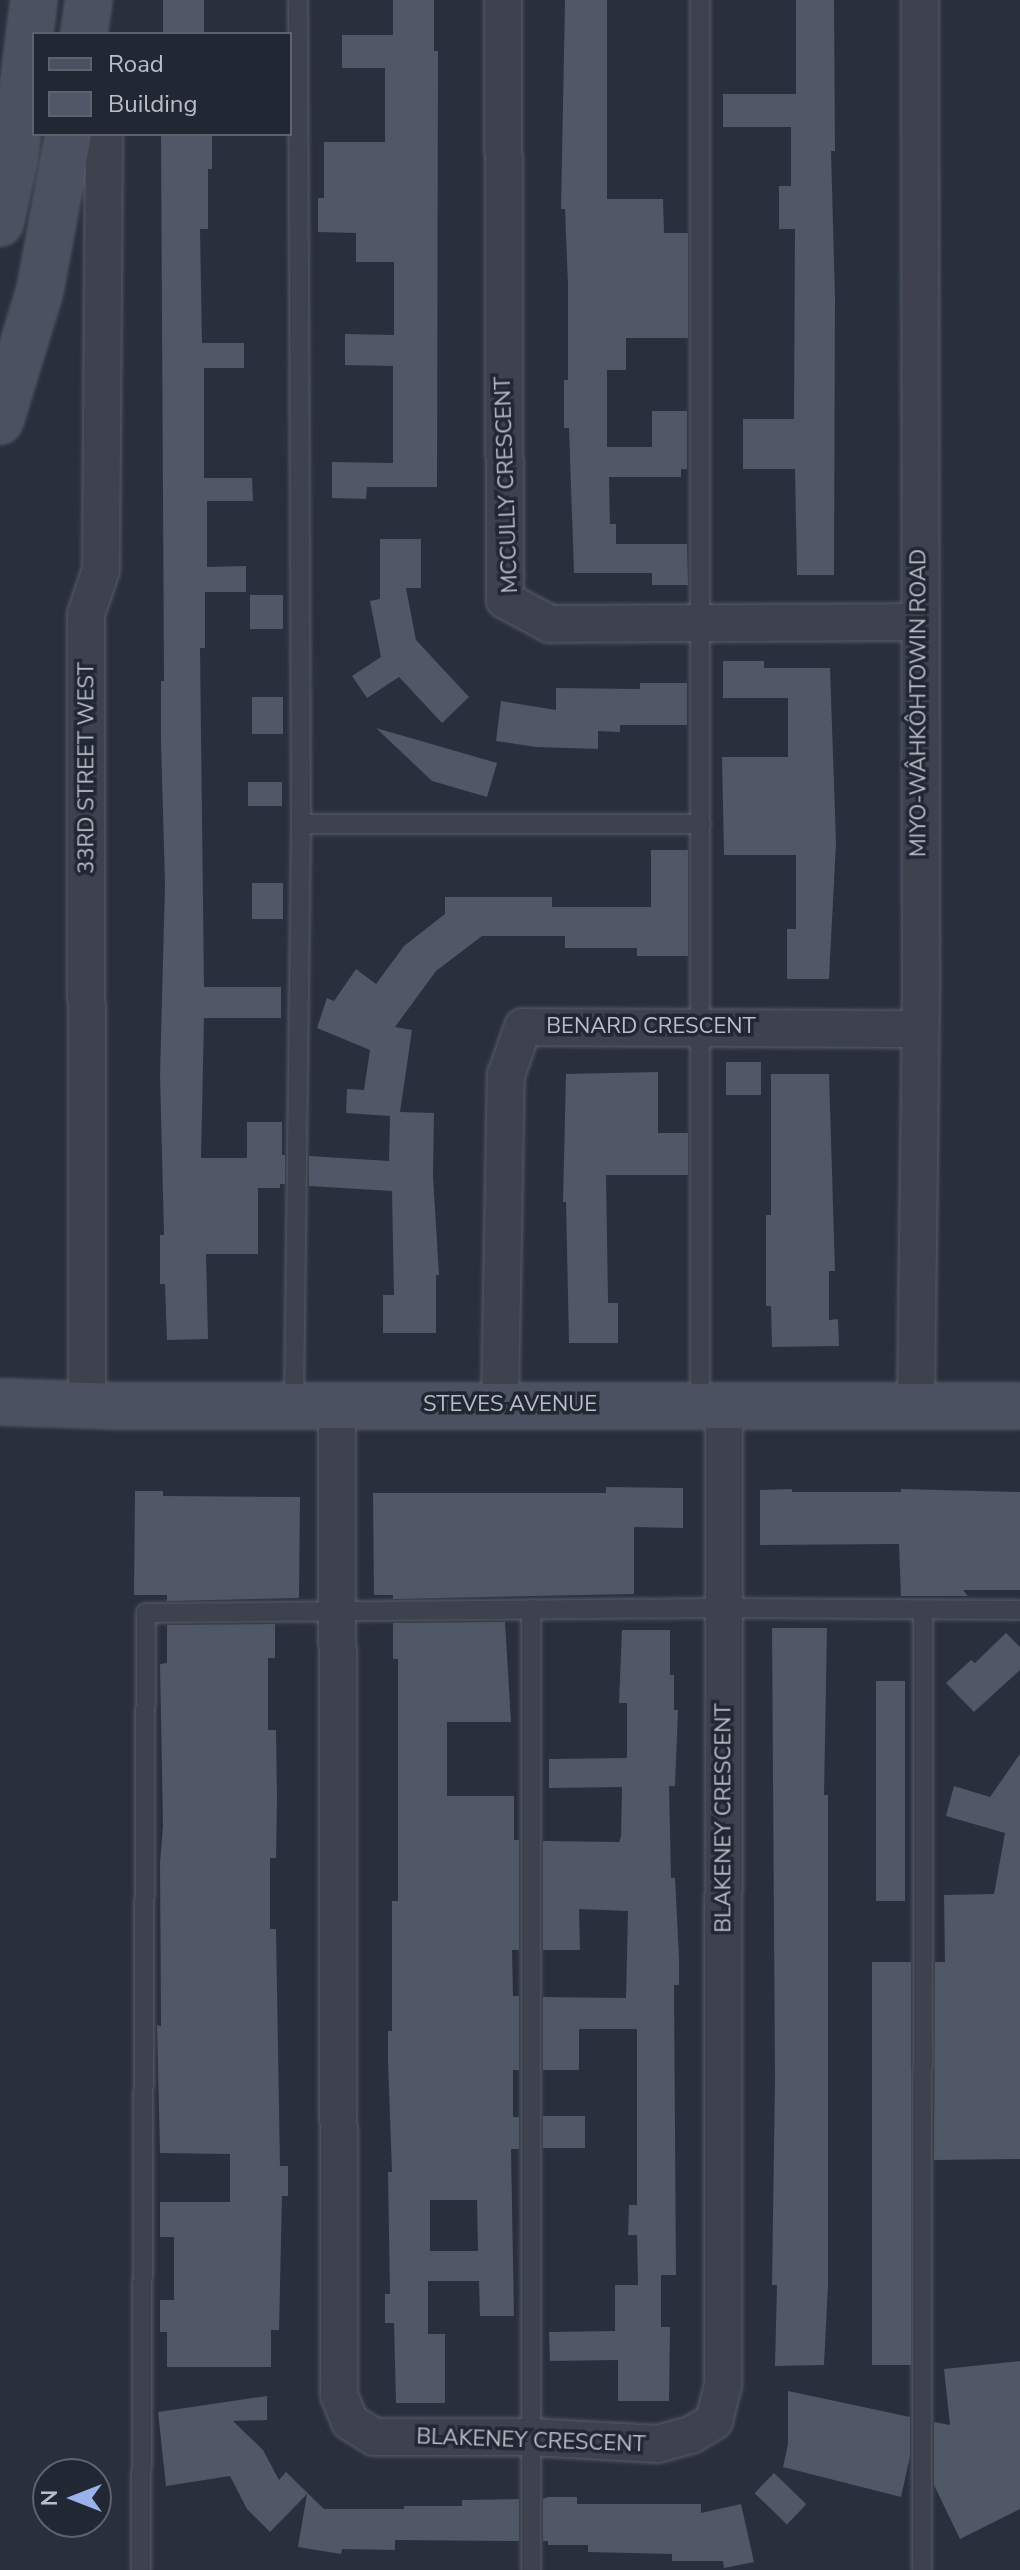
<!DOCTYPE html>
<meta charset="utf-8">
<style>
body{margin:0}
#map{position:relative;width:1020px;height:2570px;overflow:hidden;background:#292f3d;font-family:"Nunito Sans",sans-serif}
div>[style]{position:absolute}
.building>*{inset:0;background:#505766;transform-origin:0 0}
.roads{filter:drop-shadow(0 0 2px #585d68) drop-shadow(0 0 2px #585d68)}
.lane>*{height:18px;margin:-9px;padding:0 9px;transform-origin:9px;border-radius:9px;background:#3d424e}
.street>*{height:36px;margin:-18px;padding:0 18px;transform-origin:18px;border-radius:18px;background:#3d424e}
.secondary>*{height:44px;margin:-22px;padding:0 22px;transform-origin:22px;border-radius:22px;background:#4b5160}
span{translate:-50% -50%;white-space:nowrap;text-align:center;line-height:1.15;-webkit-text-stroke:7px #212733;paint-order:stroke}
.street-label{font-size:22px;color:#b9bdc8}
.legend{position:absolute;left:32px;top:32px;width:260px;height:104px;box-sizing:border-box;background:#212733;border:2px solid #5e636f;margin:0;padding:10px 14px;list-style:none;font-size:24px;color:#b9bdc8}
.legend li{display:flex;align-items:center;gap:16px;height:40px}
.legend b{width:40px;border:2px solid #5e636f}
.north{position:absolute;left:32px;top:2458px;width:80px;height:80px;box-sizing:border-box;background:#212733;border:2px solid #5e636f;border-radius:50%;rotate:270deg;font-size:22px;font-weight:700;line-height:32px;text-align:center;color:#b9bdc8}
.north::after{content:'';display:block;margin:auto;width:28px;height:36px;background:#9bb1eb;clip-path:polygon(50% 0,100% 100%,50% 72%,0 100%)}
</style>
<div id="map">
<div class="building">
<div style="left:163px;top:0;width:41px;height:34px"></div>
<div style="clip-path:polygon(393px 0,434px 0,434px 51px,438px 51px,437px 487px,367px 487px,366px 499px,332px 498px,332px 462px,393px 463px,393px 366px,345px 365px,345px 334px,394px 335px,394px 262px,356px 262px,356px 233px,318px 232px,318px 198px,324px 198px,324px 142px,385px 142px,385px 68px,342px 68px,342px 35px,393px 35px)"></div>
<div style="clip-path:polygon(565px 0,607px 0,607px 199px,663px 199px,664px 233px,688px 233px,688px 338px,626px 338px,626px 370px,607px 370px,607px 447px,652px 447px,652px 411px,687px 411px,687px 469px,681px 469px,681px 477px,609px 477px,610px 524px,616px 524px,616px 544px,687px 544px,688px 585px,652px 585px,652px 573px,574px 573px,569px 428px,564px 428px,564px 380px,568px 380px,568px 285px,565px 209px,561px 209px)"></div>
<div style="clip-path:polygon(796px 0,834px 0,835px 151px,831px 151px,835px 297px,834px 575px,797px 575px,795px 469px,743px 469px,743px 419px,794px 419px,795px 229px,779px 229px,779px 186px,791px 186px,791px 127px,723px 127px,723px 94px,796px 94px)"></div>
<div style="clip-path:polygon(161px 134px,212px 134px,212px 169px,208px 169px,208px 229px,200px 229px,202px 343px,244px 343px,244px 368px,204px 368px,204px 478px,252px 478px,253px 501px,207px 501px,207px 567px,246px 566px,246px 592px,205px 592px,205px 648px,200px 648px,204px 987px,281px 987px,281px 1018px,204px 1018px,201px 1158px,247px 1158px,247px 1122px,282px 1122px,282px 1155px,285px 1155px,285px 1184px,280px 1184px,280px 1188px,258px 1188px,258px 1254px,206px 1254px,208px 1339px,167px 1340px,165px 1284px,160px 1284px,160px 1235px,164px 1235px,160px 1075px,165px 884px,161px 741px,161px 681px,164px 681px)"></div>
<div style="clip-path:polygon(380px 539px,421px 539px,421px 588px,406px 588px,416px 640px,469px 697px,442px 723px,399px 677px,367px 698px,352px 676px,381px 657px,370px 601px,380px 599px)"></div>
<div style="left:250px;top:595px;width:33px;height:34px"></div>
<div style="clip-path:polygon(723px 661px,764px 661px,764px 668px,830px 668px,836px 842px,829px 979px,787px 979px,787px 929px,796px 929px,796px 855px,724px 855px,722px 757px,788px 757px,788px 698px,723px 698px)"></div>
<div style="clip-path:polygon(640px 683px,687px 683px,687px 725px,620px 725px,620px 732px,598px 731px,598px 749px,536px 747px,496px 741px,501px 701px,556px 710px,556px 688px,640px 689px)"></div>
<div style="left:252px;top:697px;width:31px;height:37px"></div>
<div style="clip-path:polygon(376px 728px,497px 763px,487px 797px,432px 781px)"></div>
<div style="left:248px;top:782px;width:34px;height:24px"></div>
<div style="clip-path:polygon(651px 850px,688px 850px,688px 956px,637px 956px,637px 948px,565px 948px,565px 936px,482px 936px,436px 971px,395px 1027px,412px 1030px,400px 1112px,434px 1113px,433px 1176px,439px 1275px,436px 1275px,436px 1333px,383px 1333px,383px 1295px,394px 1295px,392px 1191px,309px 1186px,309px 1156px,389px 1161px,390px 1116px,346px 1113px,347px 1089px,364px 1090px,370px 1050px,317px 1028px,327px 998px,334px 1001px,356px 969px,376px 984px,404px 946px,445px 914px,445px 897px,552px 897px,552px 907px,651px 907px)"></div>
<div style="left:252px;top:883px;width:31px;height:36px"></div>
<div style="left:726px;top:1062px;width:35px;height:33px"></div>
<div style="clip-path:polygon(658px 1072px,658px 1133px,688px 1133px,688px 1175px,606px 1175px,608px 1303px,618px 1303px,618px 1343px,569px 1343px,566px 1202px,563px 1202px,566px 1074px)"></div>
<div style="clip-path:polygon(771px 1074px,829px 1074px,835px 1271px,829px 1271px,829px 1320px,838px 1319px,839px 1346px,772px 1347px,771px 1306px,766px 1306px,766px 1215px,771px 1215px)"></div>
<div style="clip-path:polygon(606px 1487px,683px 1488px,683px 1528px,634px 1527px,634px 1594px,393px 1599px,393px 1595px,374px 1595px,373px 1493px,606px 1493px)"></div>
<div style="clip-path:polygon(792px 1489px,792px 1492px,901px 1492px,901px 1489px,1020px 1492px,1020px 1590px,963px 1590px,968px 1596px,901px 1596px,899px 1544px,760px 1545px,760px 1490px)"></div>
<div style="clip-path:polygon(135px 1491px,163px 1491px,163px 1496px,300px 1497px,299px 1598px,167px 1601px,167px 1595px,134px 1595px)"></div>
<div style="clip-path:polygon(evenodd,505px 1622px,511px 1722px,447px 1722px,447px 1796px,514px 1796px,514px 1840px,519px 1840px,519px 1950px,512px 1950px,513px 1996px,519px 1996px,519px 2070px,513px 2070px,513px 2117px,519px 2117px,519px 2149px,511px 2149px,514px 2316px,480px 2316px,479px 2281px,428px 2281px,428px 2334px,445px 2334px,445px 2403px,396px 2403px,394px 2323px,385px 2323px,385px 2294px,390px 2294px,388px 2172px,392px 2172px,388px 2061px,388px 2031px,392px 2031px,392px 1901px,398px 1901px,398px 1659px,393px 1659px,393px 1623px,505px 1622px,430px 2200px,477px 2200px,478px 2251px,430px 2251px,430px 2200px)"></div>
<div style="clip-path:polygon(275px 1624px,275px 1658px,268px 1658px,268px 1730px,276px 1730px,277px 1798px,276px 1858px,270px 1858px,270px 1929px,276px 1929px,280px 2166px,288px 2166px,288px 2196px,282px 2196px,279px 2330px,271px 2330px,271px 2367px,167px 2367px,167px 2332px,160px 2332px,160px 2300px,174px 2300px,174px 2237px,160px 2237px,160px 2202px,230px 2202px,230px 2154px,160px 2153px,157px 2025px,161px 2026px,160px 1863px,163px 1826px,160px 1664px,167px 1663px,167px 1625px)"></div>
<div style="clip-path:polygon(772px 1628px,827px 1628px,824px 1795px,828px 1795px,828px 2285px,824px 2365px,775px 2366px,777px 2285px,772px 2285px,775px 2078px)"></div>
<div style="clip-path:polygon(622px 1630px,670px 1630px,670px 1675px,674px 1675px,674px 1710px,678px 1710px,675px 1786px,669px 1786px,671px 1878px,675px 1878px,679px 1957px,679px 1985px,674px 1985px,676px 2275px,661px 2275px,661px 2327px,670px 2327px,669px 2401px,618px 2401px,618px 2360px,550px 2361px,549px 2332px,615px 2331px,615px 2285px,638px 2285px,637px 2235px,628px 2235px,629px 2205px,637px 2205px,637px 2029px,579px 2029px,579px 2070px,543px 2070px,543px 1997px,626px 1998px,628px 1911px,579px 1909px,580px 1950px,543px 1950px,543px 1841px,619px 1842px,621px 1837px,622px 1787px,549px 1788px,549px 1759px,627px 1758px,627px 1703px,619px 1703px)"></div>
<div style="clip-path:polygon(1006px 1633px,1020px 1647px,1020px 1670px,974px 1712px,946px 1683px,971px 1660px,975px 1663px)"></div>
<div style="left:876px;top:1681px;width:29px;height:220px"></div>
<div style="clip-path:polygon(1020px 1754px,1020px 2159px,934px 2160px,935px 1962px,945px 1962px,944px 1895px,994px 1894px,1005px 1833px,946px 1816px,954px 1786px,990px 1797px)"></div>
<div style="left:911px;top:1962px;width:403px;height:39px;rotate:90deg"></div>
<div style="left:585px;top:2116px;width:32px;height:42px;rotate:90deg"></div>
<div style="clip-path:polygon(1020px 2361px,1020px 2509px,960px 2539px,934px 2485px,934px 2422px,950px 2425px,944px 2369px)"></div>
<div style="clip-path:polygon(788px 2391px,910px 2417px,910px 2456px,901px 2497px,783px 2467px,788px 2444px)"></div>
<div style="clip-path:polygon(267px 2396px,267px 2420px,233px 2421px,263px 2450px,279px 2480px,286px 2472px,324px 2509px,404px 2509px,404px 2506px,462px 2506px,462px 2500px,519px 2499px,519px 2541px,395px 2540px,395px 2550px,342px 2549px,341px 2554px,298px 2547px,307px 2494px,270px 2532px,247px 2509px,230px 2476px,166px 2486px,158px 2412px)"></div>
<div style="left:774px;top:2473px;width:45px;height:28px;rotate:44deg"></div>
<div style="clip-path:polygon(548px 2497px,577px 2497px,577px 2504px,701px 2504px,701px 2513px,741px 2504px,754px 2562px,724px 2568px,723px 2561px,672px 2561px,672px 2554px,588px 2552px,588px 2545px,548px 2545px,548px 2541px,543px 2541px,543px 2499px)"></div>
</div>
<div class="roads">
<div class="lane">
<div style="left:700px;top:0;width:1405px;rotate:90deg"></div>
<div style="left:301px;top:824px;width:400px"></div>
<div style="left:294px;top:1404px;width:580px;rotate:-89.31deg"></div>
<div style="left:301px;top:824px;width:824px;rotate:-90.21deg"></div>
<div style="left:531px;top:1609px;width:961px;rotate:90deg"></div>
<div style="left:141px;top:2570px;width:957px;rotate:-89.7deg"></div>
<div style="left:146px;top:1613px;width:578px;rotate:-0.5deg"></div>
<div style="left:724px;top:1608px;width:296px;rotate:0.4deg"></div>
<div style="left:922px;top:2570px;width:960px;rotate:-89.94deg"></div>
</div>
<div class="street">
<div style="left:503px;top:0;width:600px;rotate:89.81deg"></div>
<div style="left:505px;top:600px;width:51px;rotate:28.1deg"></div>
<div style="left:550px;top:624px;width:369px;rotate:-0.3deg"></div>
<div style="left:87px;top:1405px;width:791px;rotate:-90.07deg"></div>
<div style="left:86px;top:614px;width:46px;rotate:-71.2deg"></div>
<div style="left:101px;top:570px;width:436px;rotate:-89.6deg"></div>
<div style="left:337px;top:1405px;width:990px;rotate:89.88deg"></div>
<div style="left:339px;top:2395px;width:29px;rotate:68deg"></div>
<div style="left:350px;top:2422px;width:28px;rotate:32deg"></div>
<div style="left:374px;top:2437px;width:157px"></div>
<div style="left:531px;top:2437px;width:126px;rotate:3.2deg"></div>
<div style="left:657px;top:2444px;width:35px;rotate:-15deg"></div>
<div style="left:691px;top:2435px;width:27px;rotate:-31deg"></div>
<div style="left:714px;top:2421px;width:36px;rotate:-76deg"></div>
<div style="left:723px;top:2386px;width:981px;rotate:-89.94deg"></div>
<div style="left:500px;top:1405px;width:330px;rotate:-89deg"></div>
<div style="left:506px;top:1075px;width:51px;rotate:-70.5deg"></div>
<div style="left:523px;top:1027px;width:397px;rotate:0.3deg"></div>
<div style="left:916px;top:1405px;width:419px;rotate:-89.3deg"></div>
<div style="left:921px;top:986px;width:986px;rotate:-90.06deg"></div>
</div>
<div class="secondary">
<div style="left:84px;top:34px;width:34px;rotate:-82deg"></div>
<div style="left:0;top:223px;width:65px;rotate:-77.5deg"></div>
<div style="left:14px;top:160px;width:161px;rotate:-82.9deg"></div>
<div style="left:0;top:421px;width:137px;rotate:-73deg"></div>
<div style="left:40px;top:290px;width:159px;rotate:-79.5deg"></div>
<div style="left:0;top:1402px;width:117px;rotate:2deg"></div>
<div style="left:117px;top:1406px;width:903px"></div>
</div>
</div>
<div class="street-label">
<span style="left:507px;top:485px;rotate:-92deg">MCCULLY CRESCENT</span>
<span style="left:919px;top:703px;rotate:-90deg">MIYO-WÂHKÔHTOWIN ROAD</span>
<span style="left:87px;top:768px;rotate:-90deg">33RD STREET WEST</span>
<span style="left:651px;top:1027px">BENARD CRESCENT</span>
<span style="left:510px;top:1405px">STEVES AVENUE</span>
<span style="left:724px;top:1818px;rotate:-90deg">BLAKENEY CRESCENT</span>
<span style="left:531px;top:2441px;rotate:2deg">BLAKENEY CRESCENT</span>
</div>
<ul class="legend">
<li><b style="height:10px;background:#4b5160"></b>Road</li>
<li><b style="height:22px;background:#505766"></b>Building</li>
</ul>
<div class="north">N</div>
</div>
